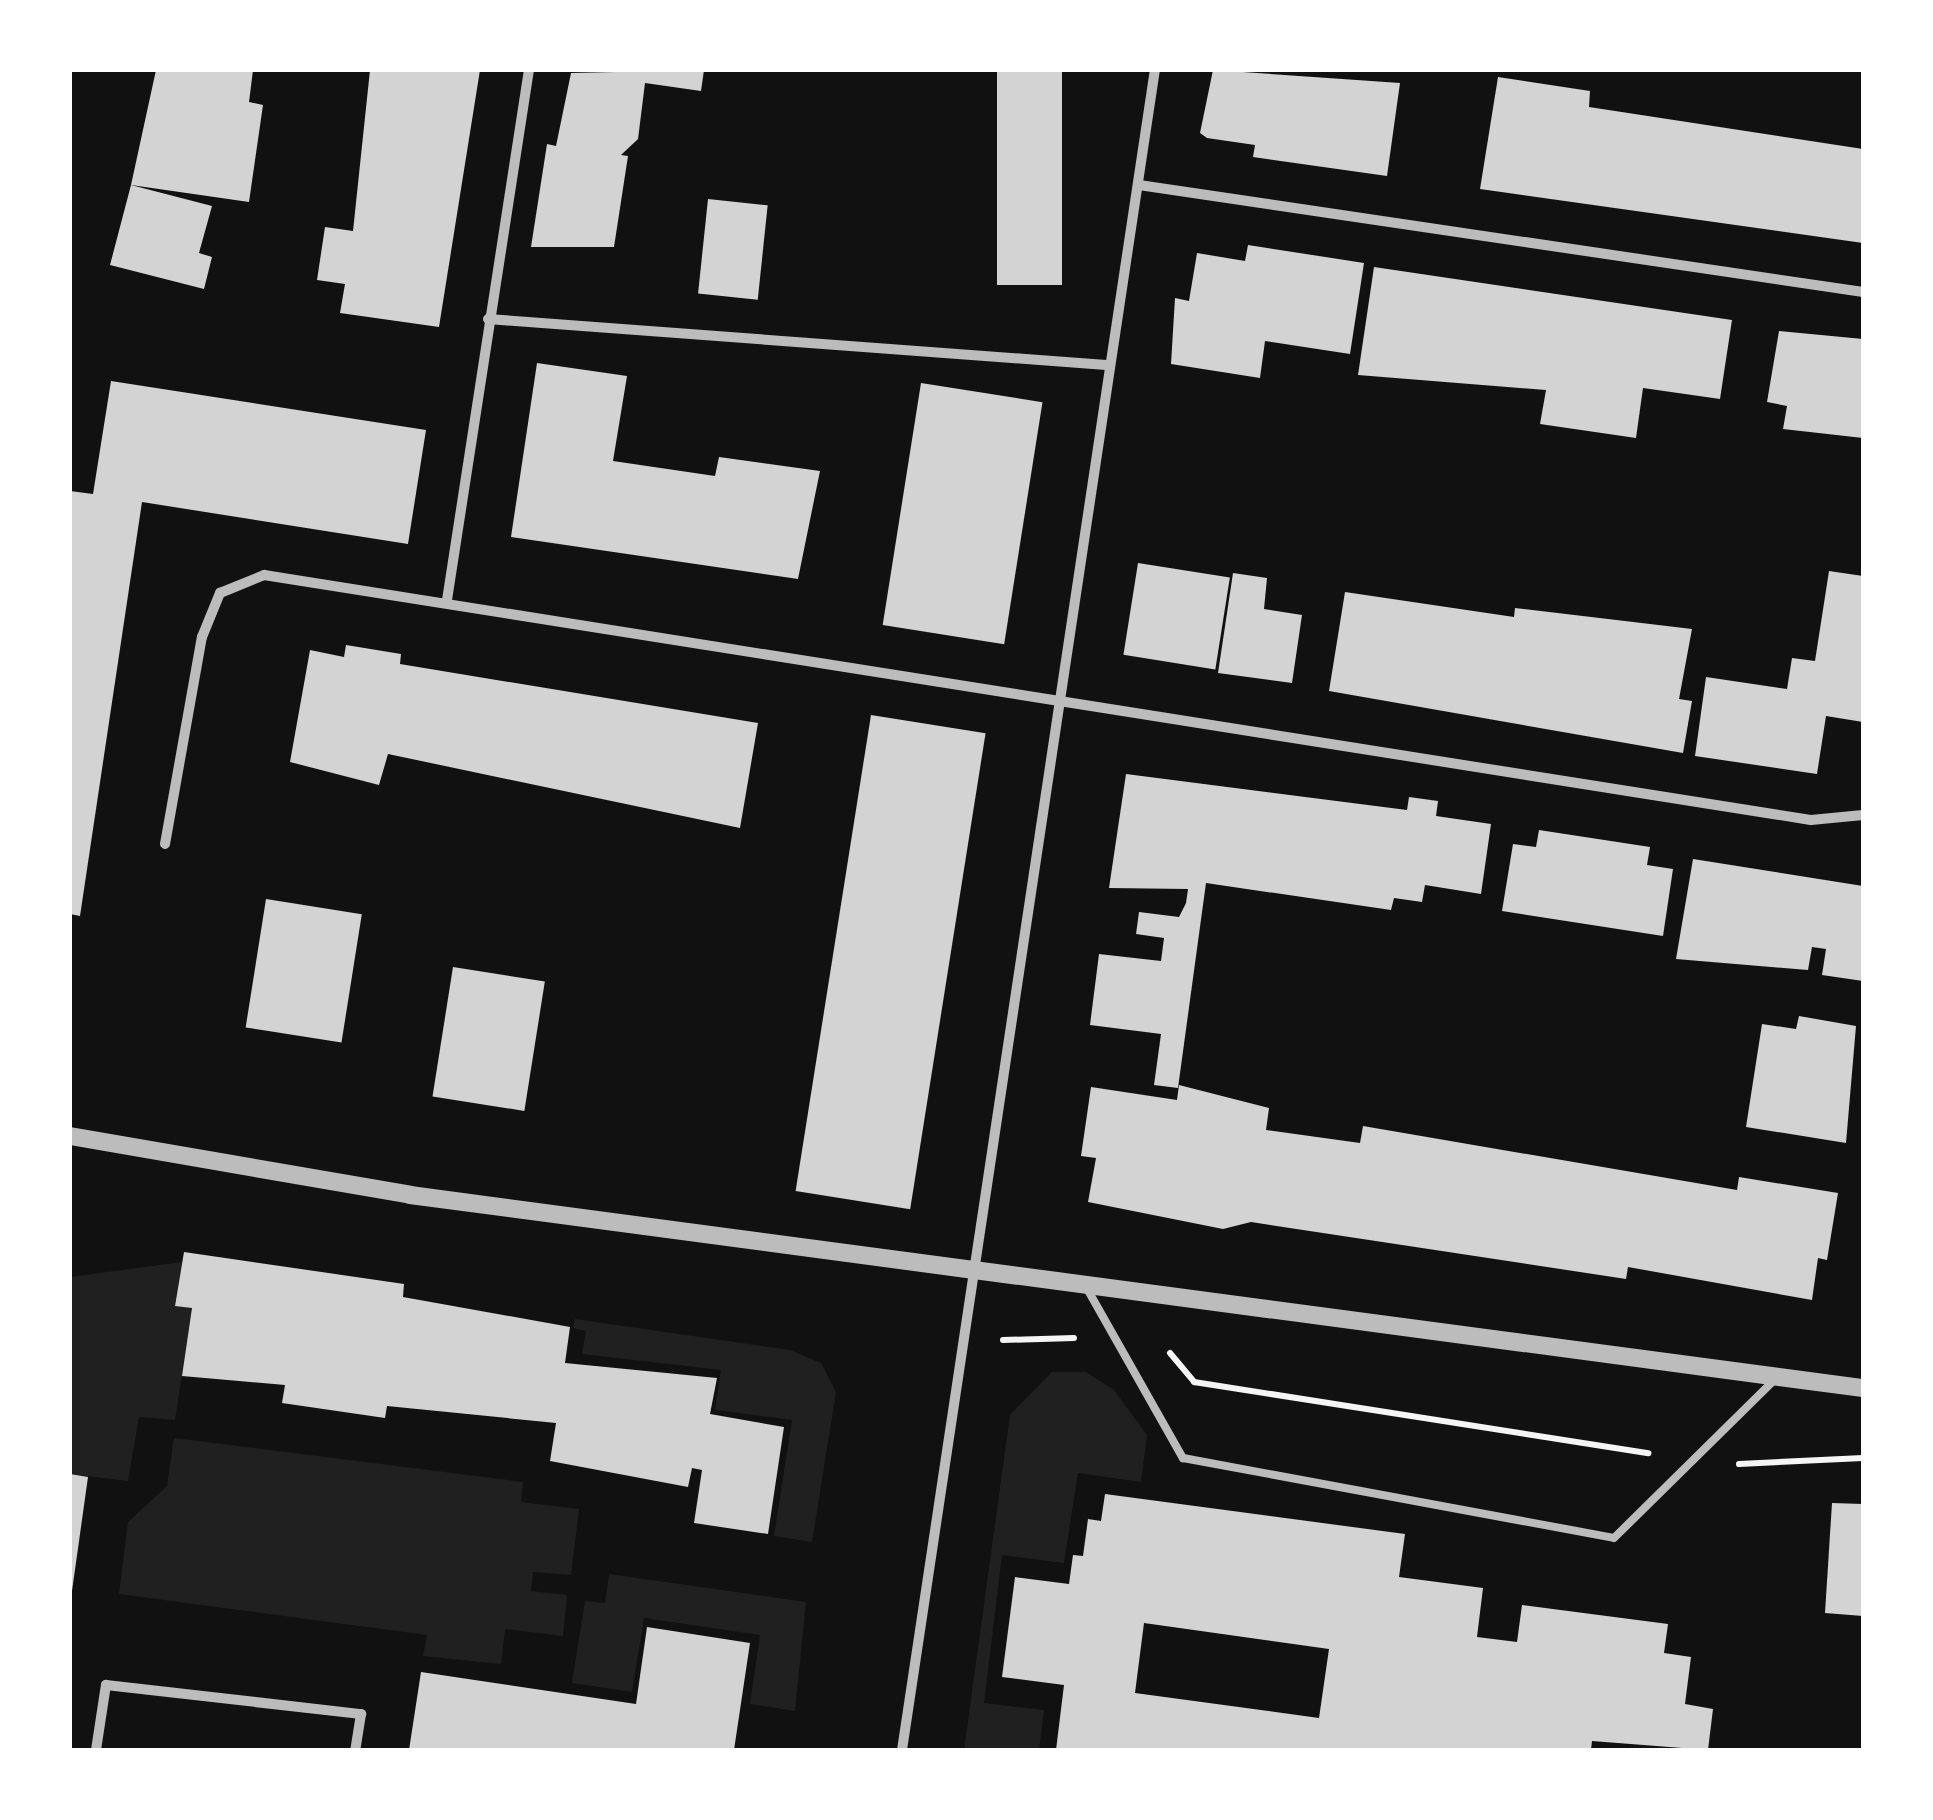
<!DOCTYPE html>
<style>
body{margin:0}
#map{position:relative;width:1933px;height:1820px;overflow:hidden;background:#111;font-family:"Archivo Narrow",sans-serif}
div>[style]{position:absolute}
.green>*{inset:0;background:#202020}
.building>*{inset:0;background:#d3d3d3;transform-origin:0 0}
.path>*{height:6px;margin:-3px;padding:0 3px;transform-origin:3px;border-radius:3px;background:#f5f5f5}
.service>*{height:8px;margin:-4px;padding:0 4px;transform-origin:4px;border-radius:4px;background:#bcbcbc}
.minor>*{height:10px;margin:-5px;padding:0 5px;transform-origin:5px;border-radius:5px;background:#bcbcbc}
.tertiary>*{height:18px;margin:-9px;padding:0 9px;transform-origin:9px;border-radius:9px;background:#bcbcbc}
span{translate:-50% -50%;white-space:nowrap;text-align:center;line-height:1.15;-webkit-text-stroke:8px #fff;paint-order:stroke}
.frame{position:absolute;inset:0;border:72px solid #fff;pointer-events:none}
</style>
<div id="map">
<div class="green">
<div style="clip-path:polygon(182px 1262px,175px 1305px,192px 1308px,175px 1420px,139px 1417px,128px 1481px,70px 1474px,70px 1277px)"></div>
<div style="clip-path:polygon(575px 1319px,790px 1350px,821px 1363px,836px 1392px,812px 1542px,774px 1536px,792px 1420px,715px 1410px,721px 1370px,582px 1354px,586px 1331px,573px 1328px)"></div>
<div style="clip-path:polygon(1052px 1372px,1086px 1372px,1114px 1390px,1147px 1435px,1141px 1482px,1078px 1473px,1064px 1563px,1002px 1555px,984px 1703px,1044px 1710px,1039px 1750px,964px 1750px,1010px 1415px)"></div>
<div style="clip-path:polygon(174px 1438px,523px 1482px,521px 1502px,579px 1509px,571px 1575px,533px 1572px,531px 1591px,567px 1595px,563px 1636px,505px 1629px,501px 1664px,423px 1656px,427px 1635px,119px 1594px,128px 1522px,167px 1486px)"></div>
<div style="clip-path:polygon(609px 1574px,806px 1602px,795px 1711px,750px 1704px,760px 1635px,644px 1618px,632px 1692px,572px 1683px,585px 1601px,605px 1603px)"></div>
</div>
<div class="building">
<div style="clip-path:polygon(156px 70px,253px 70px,249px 102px,263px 105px,249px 202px,131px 185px)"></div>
<div style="clip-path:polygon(370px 70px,480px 70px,439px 327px,340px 313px,345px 284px,317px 280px,325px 227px,353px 231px)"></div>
<div style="clip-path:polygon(704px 70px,701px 91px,645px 83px,638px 139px,621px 155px,628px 156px,614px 247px,531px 247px,547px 144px,556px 146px,571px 73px)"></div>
<div style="left:997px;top:70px;width:65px;height:215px"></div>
<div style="clip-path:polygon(1213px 70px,1400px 83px,1387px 176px,1253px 157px,1255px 145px,1207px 138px,1200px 133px)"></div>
<div style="clip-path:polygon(1498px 77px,1590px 91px,1589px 107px,1863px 149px,1863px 243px,1480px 189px)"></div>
<div style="clip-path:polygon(131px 185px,212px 206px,199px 253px,212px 257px,204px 289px,110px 265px)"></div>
<div style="left:708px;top:199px;width:60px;height:95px;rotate:6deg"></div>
<div style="clip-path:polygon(1248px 245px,1364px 263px,1350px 354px,1265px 341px,1260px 378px,1171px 364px,1175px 298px,1189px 301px,1197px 253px,1245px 261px)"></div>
<div style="clip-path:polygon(1374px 267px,1732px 320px,1720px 399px,1643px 388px,1636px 438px,1540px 424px,1546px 390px,1358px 375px)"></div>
<div style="clip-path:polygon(1779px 331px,1863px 339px,1863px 438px,1783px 429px,1787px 406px,1767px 402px)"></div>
<div style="clip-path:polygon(537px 363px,627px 376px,613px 461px,715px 476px,719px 457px,820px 471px,798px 579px,511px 537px)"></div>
<div style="clip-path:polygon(111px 381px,426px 430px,408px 544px,142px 502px,80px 916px,70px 914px,70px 491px,93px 494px)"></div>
<div style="left:921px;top:383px;width:123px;height:245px;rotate:9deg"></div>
<div style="left:1138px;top:563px;width:93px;height:93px;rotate:9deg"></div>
<div style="clip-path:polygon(1829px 571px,1863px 576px,1863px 722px,1826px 716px,1817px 774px,1695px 756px,1706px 677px,1787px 689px,1792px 658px,1815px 661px)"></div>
<div style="clip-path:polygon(1233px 573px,1267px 578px,1264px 609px,1302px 615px,1292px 683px,1218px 673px)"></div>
<div style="clip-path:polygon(1345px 592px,1514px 617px,1515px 608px,1692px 629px,1679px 699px,1692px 701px,1683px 753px,1329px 691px)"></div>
<div style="clip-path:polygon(346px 645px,401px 654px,400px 664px,758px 723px,740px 828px,388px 754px,379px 785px,290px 762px,310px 650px,344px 657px)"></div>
<div style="left:871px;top:715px;width:116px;height:482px;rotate:9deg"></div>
<div style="clip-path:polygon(1126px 774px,1407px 810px,1409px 797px,1438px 801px,1436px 816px,1491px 824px,1481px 894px,1425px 885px,1422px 902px,1394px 898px,1391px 910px,1206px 883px,1178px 1088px,1154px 1085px,1161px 1034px,1090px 1025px,1099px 954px,1161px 961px,1164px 938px,1136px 934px,1139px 912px,1179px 917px,1186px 903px,1188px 889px,1109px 888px)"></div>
<div style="clip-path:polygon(1539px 830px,1650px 847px,1647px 865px,1673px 869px,1663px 936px,1502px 911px,1513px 844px,1536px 847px)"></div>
<div style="clip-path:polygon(1693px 859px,1863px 886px,1863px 981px,1822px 975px,1826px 949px,1812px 947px,1808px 970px,1676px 959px)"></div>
<div style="left:266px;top:899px;width:97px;height:130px;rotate:9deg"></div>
<div style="left:453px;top:967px;width:93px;height:131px;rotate:9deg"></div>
<div style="clip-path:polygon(1799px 1016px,1856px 1026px,1846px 1143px,1746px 1127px,1762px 1024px,1796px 1029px)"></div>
<div style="clip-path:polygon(1179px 1085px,1269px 1108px,1266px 1130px,1360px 1143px,1363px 1126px,1737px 1190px,1739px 1177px,1838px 1193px,1827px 1260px,1818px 1258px,1812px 1300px,1628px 1267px,1626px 1279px,1251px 1222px,1223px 1229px,1088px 1202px,1096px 1158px,1081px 1156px,1091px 1087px,1177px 1100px)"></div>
<div style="clip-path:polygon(184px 1252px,404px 1284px,403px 1297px,570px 1327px,565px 1363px,717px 1378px,710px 1414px,784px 1427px,768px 1534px,694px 1523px,702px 1470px,692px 1468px,688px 1487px,550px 1461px,556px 1423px,387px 1406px,385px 1418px,282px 1403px,285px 1385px,182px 1376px,192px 1308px,175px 1306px)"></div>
<div style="clip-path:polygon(70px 1474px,88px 1477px,72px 1591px,70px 1591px)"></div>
<div style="clip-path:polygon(evenodd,1105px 1494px,1405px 1534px,1399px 1577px,1483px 1588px,1477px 1637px,1517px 1642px,1522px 1605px,1668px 1624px,1664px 1653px,1691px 1657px,1685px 1704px,1713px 1709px,1708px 1750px,1592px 1741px,1591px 1750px,1056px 1750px,1064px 1685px,1002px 1677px,1015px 1577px,1069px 1584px,1073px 1555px,1083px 1556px,1088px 1519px,1101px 1521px,1105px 1494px,1144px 1623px,1329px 1649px,1319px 1718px,1135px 1693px,1144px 1623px)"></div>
<div style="clip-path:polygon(1832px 1503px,1863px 1504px,1863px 1616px,1825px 1613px)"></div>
<div style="clip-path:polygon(647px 1627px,750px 1643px,734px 1750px,409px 1750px,421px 1672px,636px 1704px)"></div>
</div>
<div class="path">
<div style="left:1003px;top:1340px;width:71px;rotate:-1.6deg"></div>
<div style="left:1170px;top:1353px;width:38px;rotate:50deg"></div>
<div style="left:1194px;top:1382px;width:460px;rotate:8.9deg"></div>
<div style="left:1739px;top:1464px;width:124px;rotate:-2.8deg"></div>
</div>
<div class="service">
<div style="left:1085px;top:1285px;width:199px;rotate:60.5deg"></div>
<div style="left:1183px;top:1458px;width:438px;rotate:10.5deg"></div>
<div style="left:1614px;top:1538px;width:226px;rotate:-44.6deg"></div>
</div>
<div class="minor">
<div style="left:1139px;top:185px;width:732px;rotate:8.41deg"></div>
<div style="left:488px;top:319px;width:620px;rotate:4.26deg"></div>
<div style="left:447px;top:600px;width:536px;rotate:-81.21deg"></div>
<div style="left:165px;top:844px;width:210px;rotate:-79.9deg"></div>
<div style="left:202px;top:637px;width:48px;rotate:-67.8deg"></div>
<div style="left:220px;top:593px;width:48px;rotate:-22.2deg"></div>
<div style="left:264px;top:575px;width:1566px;rotate:9deg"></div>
<div style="left:1811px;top:820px;width:52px;rotate:-5.5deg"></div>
<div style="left:96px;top:1750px;width:66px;rotate:-81.3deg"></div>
<div style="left:106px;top:1685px;width:257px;rotate:6.5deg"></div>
<div style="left:361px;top:1714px;width:36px;rotate:99deg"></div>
<div style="left:902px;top:1750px;width:1699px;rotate:-81.44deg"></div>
</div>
<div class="tertiary">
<div style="left:70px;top:1136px;width:345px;rotate:9.8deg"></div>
<div style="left:410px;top:1195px;width:1466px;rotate:7.57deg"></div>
</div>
<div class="frame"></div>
</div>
